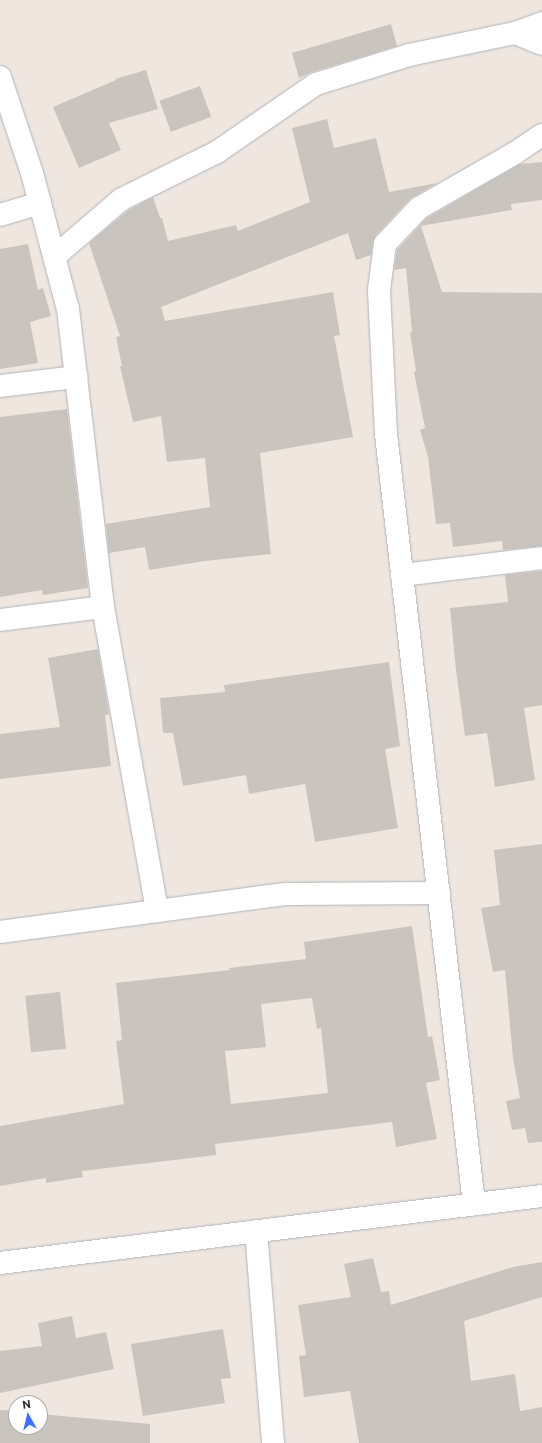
<!DOCTYPE html>
<style>
body{margin:0}
#map{position:relative;width:542px;height:1443px;overflow:hidden;background:#efe7df;font-family:Commissioner,sans-serif}
div>[style]{position:absolute}
.building>*{inset:0;background:#cac4be;transform-origin:0 0}
.roads{filter:drop-shadow(0 0 1px #afb3bd) drop-shadow(0 0 1px #afb3bd)}
.minor>*{height:22px;margin:-11px;padding:0 11px;transform-origin:11px;border-radius:11px;background:#fff}
span{translate:-50% -50%;white-space:nowrap;text-align:center;line-height:1.15;-webkit-text-stroke:3.5px #fff;paint-order:stroke}
.north{position:absolute;left:8px;top:1395px;width:40px;height:40px;box-sizing:border-box;background:#fff;border:1px solid #ababab;border-radius:50%;rotate:352deg;font-size:11px;font-weight:700;line-height:16px;text-align:center;color:#2d2d2d}
.north::after{content:'';display:block;margin:auto;width:14px;height:18px;background:#3b70ff;clip-path:polygon(50% 0,100% 100%,50% 72%,0 100%)}
</style>
<div id="map">
<div class="building">
<div style="clip-path:polygon(391px 24px,397px 46px,312px 72px,299px 78px,292px 53px)"></div>
<div style="clip-path:polygon(146px 70px,158px 109px,109px 123px,121px 150px,79px 168px,53px 107px,116px 80px,115px 79px)"></div>
<div style="left:200px;top:86px;width:33px;height:43px;rotate:70deg"></div>
<div style="clip-path:polygon(327px 119px,334px 148px,376px 138px,389px 192px,437px 183px,410px 199px,376px 235px,373px 242px,371px 255px,356px 260px,348px 233px,161px 307px,165px 321px,333px 292px,340px 335px,334px 336px,353px 437px,260px 453px,271px 554px,205px 561px,149px 570px,145px 547px,109px 553px,106px 524px,210px 507px,205px 458px,167px 462px,161px 416px,133px 422px,120px 366px,122px 366px,116px 337px,120px 336px,89px 243px,129px 210px,153px 197px,160px 218px,162px 218px,168px 241px,236px 225px,238px 231px,310px 202px,292px 128px)"></div>
<div style="clip-path:polygon(542px 162px,542px 200px,511px 204px,512px 210px,421px 226px,442px 292px,542px 293px,542px 546px,503px 550px,502px 541px,453px 547px,450px 523px,436px 524px,428px 457px,420px 430px,425px 428px,414px 372px,416px 371px,410px 333px,412px 332px,406px 268px,394px 270px,397px 250px,427px 218px,520px 164px)"></div>
<div style="clip-path:polygon(28px 244px,38px 290px,43px 288px,51px 316px,30px 322px,38px 363px,0 369px,0 249px)"></div>
<div style="clip-path:polygon(67px 409px,88px 588px,43px 595px,42px 590px,0 597px,0 417px)"></div>
<div style="clip-path:polygon(542px 571px,542px 705px,524px 708px,535px 780px,495px 787px,487px 733px,465px 736px,456px 670px,450px 608px,508px 602px,505px 575px)"></div>
<div style="clip-path:polygon(98px 649px,109px 714px,105px 715px,111px 766px,0 779px,0 734px,60px 727px,48px 658px)"></div>
<div style="clip-path:polygon(389px 662px,400px 746px,385px 749px,398px 828px,315px 842px,305px 784px,249px 794px,246px 775px,183px 786px,173px 733px,163px 733px,160px 698px,225px 692px,224px 685px)"></div>
<div style="clip-path:polygon(542px 844px,542px 1142px,528px 1143px,525px 1128px,512px 1130px,506px 1101px,520px 1098px,513px 1058px,505px 970px,493px 972px,481px 908px,500px 905px,494px 850px)"></div>
<div style="clip-path:polygon(evenodd,412px 926px,428px 1037px,432px 1036px,440px 1080px,426px 1083px,437px 1139px,396px 1147px,392px 1122px,215px 1144px,216px 1155px,82px 1171px,83px 1177px,46px 1183px,46px 1178px,0 1186px,0 1126px,124px 1104px,116px 1041px,122px 1040px,116px 983px,230px 970px,229px 968px,306px 959px,304px 942px,412px 926px,312px 998px,317px 1029px,321px 1028px,328px 1093px,231px 1104px,225px 1051px,266px 1047px,261px 1004px,312px 998px)"></div>
<div style="left:60px;top:992px;width:57px;height:35px;rotate:84deg"></div>
<div style="clip-path:polygon(373px 1258px,381px 1292px,389px 1291px,391px 1305px,513px 1267px,542px 1262px,542px 1297px,464px 1321px,471px 1381px,515px 1374px,520px 1411px,542px 1407px,542px 1443px,359px 1443px,350px 1391px,304px 1397px,299px 1356px,306px 1355px,298px 1305px,351px 1297px,344px 1264px)"></div>
<div style="clip-path:polygon(72px 1316px,76px 1338px,106px 1332px,114px 1369px,0 1393px,0 1351px,42px 1346px,38px 1323px)"></div>
<div style="clip-path:polygon(223px 1329px,231px 1378px,221px 1379px,225px 1403px,143px 1416px,131px 1344px)"></div>
<div style="clip-path:polygon(0 1410px,16px 1411px,16px 1427px,40px 1427px,40px 1414px,150px 1424px,150px 1443px,0 1443px)"></div>
</div>
<div class="roads">
<div class="minor">
<div style="left:515px;top:33px;width:29px;rotate:22deg"></div>
<div style="left:0;top:77px;width:101px;rotate:71.6deg"></div>
<div style="left:32px;top:173px;width:141px;rotate:75.2deg"></div>
<div style="left:68px;top:309px;width:300px;rotate:83.3deg"></div>
<div style="left:103px;top:607px;width:309px;rotate:79.9deg"></div>
<div style="left:0;top:215px;width:42px;rotate:-16.7deg"></div>
<div style="left:54px;top:257px;width:89px;rotate:-40.5deg"></div>
<div style="left:122px;top:199px;width:106px;rotate:-26.3deg"></div>
<div style="left:217px;top:152px;width:120px;rotate:-34.5deg"></div>
<div style="left:316px;top:84px;width:97px;rotate:-17.3deg"></div>
<div style="left:409px;top:55px;width:108px;rotate:-11.7deg"></div>
<div style="left:515px;top:33px;width:29px;rotate:-20deg"></div>
<div style="left:0;top:386px;width:77px;rotate:-6.8deg"></div>
<div style="left:402px;top:575px;width:141px;rotate:-6.9deg"></div>
<div style="left:0;top:620px;width:104px;rotate:-7.2deg"></div>
<div style="left:0;top:932px;width:289px;rotate:-7.6deg"></div>
<div style="left:286px;top:894px;width:153px;rotate:-0.4deg"></div>
<div style="left:474px;top:1204px;width:775px;rotate:-96.52deg"></div>
<div style="left:386px;top:434px;width:144px;rotate:-92.8deg"></div>
<div style="left:379px;top:290px;width:46px;rotate:-82.6deg"></div>
<div style="left:385px;top:244px;width:50px;rotate:-46.6deg"></div>
<div style="left:419px;top:208px;width:111px;rotate:-29.8deg"></div>
<div style="left:515px;top:153px;width:32px;rotate:-34deg"></div>
<div style="left:256px;top:1231px;width:213px;rotate:85.4deg"></div>
<div style="left:0;top:1263px;width:546px;rotate:-7.05deg"></div>
</div>
</div>
<div class="north">N</div>
</div>
